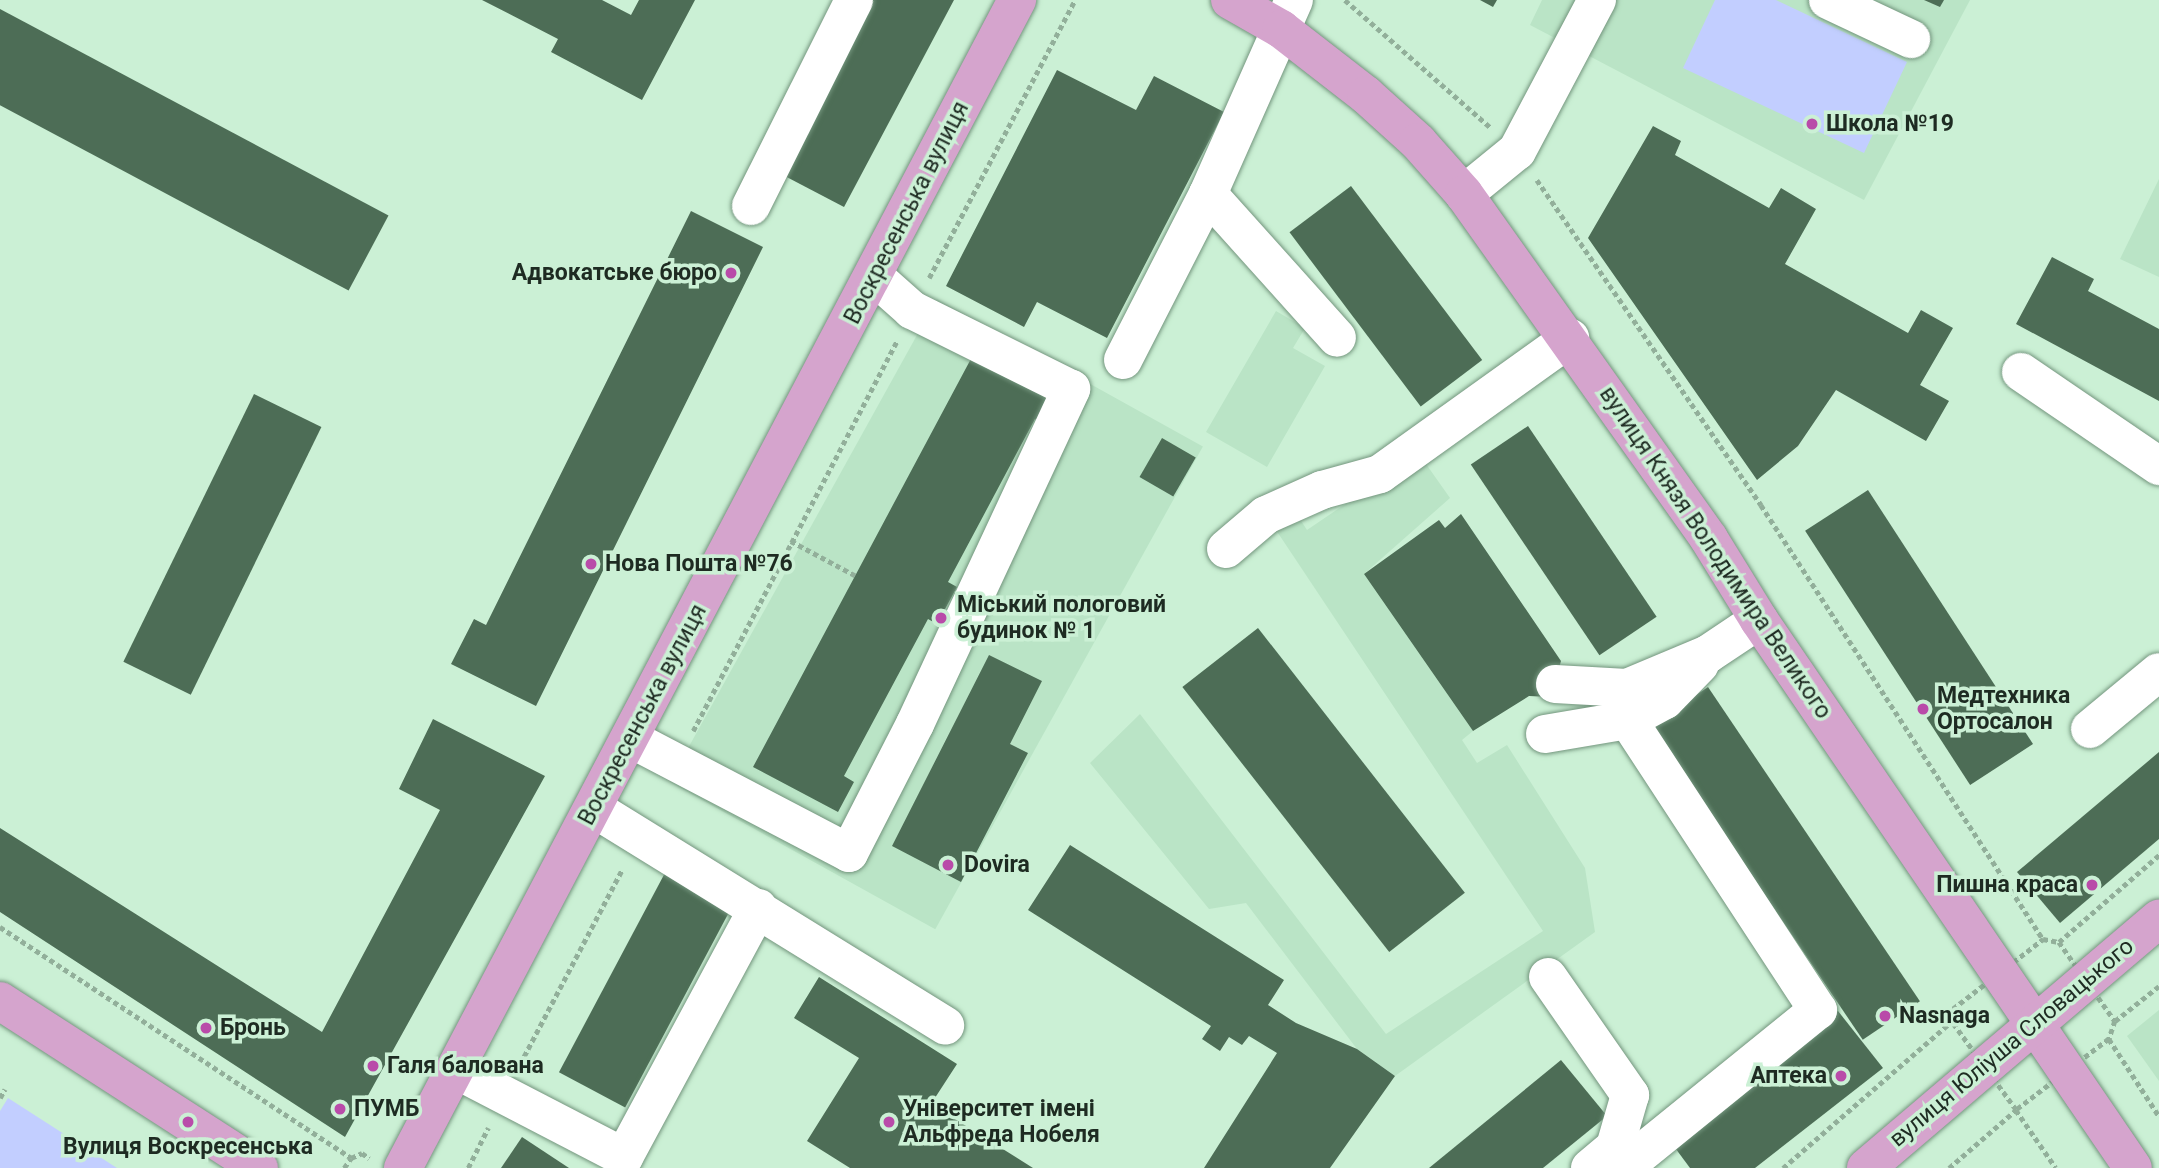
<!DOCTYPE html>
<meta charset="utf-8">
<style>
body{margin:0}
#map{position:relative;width:2159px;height:1168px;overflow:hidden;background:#cbf0d5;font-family:Roboto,sans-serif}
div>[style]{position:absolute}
.built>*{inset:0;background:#bae4c6;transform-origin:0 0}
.green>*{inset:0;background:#c2ceff}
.building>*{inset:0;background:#4d6d56;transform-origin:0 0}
.path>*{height:4.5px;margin-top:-2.25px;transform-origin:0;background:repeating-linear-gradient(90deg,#92af9a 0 5px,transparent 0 8.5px)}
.roads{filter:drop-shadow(0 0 2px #73957d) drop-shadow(0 0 2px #73957d)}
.minor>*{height:38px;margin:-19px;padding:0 19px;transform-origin:19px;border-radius:19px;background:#fff}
.major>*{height:38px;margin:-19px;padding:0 19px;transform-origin:19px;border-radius:19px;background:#d5a4cd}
.dots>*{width:19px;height:19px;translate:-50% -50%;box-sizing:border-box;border:4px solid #cbf0d5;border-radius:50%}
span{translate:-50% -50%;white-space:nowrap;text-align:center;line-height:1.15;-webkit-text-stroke:7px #cbf0d5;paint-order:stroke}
.poi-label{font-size:23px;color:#1e2b22;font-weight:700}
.left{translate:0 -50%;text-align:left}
.right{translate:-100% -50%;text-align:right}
.street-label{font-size:23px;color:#1e2b22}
</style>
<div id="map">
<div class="built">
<div style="clip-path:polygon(1542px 0,1970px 0,1864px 200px,1530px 25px)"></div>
<div style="clip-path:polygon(2159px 179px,2159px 277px,2120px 259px)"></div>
<div style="left:937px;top:299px;width:304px;height:552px;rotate:29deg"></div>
<div style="clip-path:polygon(1276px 311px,1305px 328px,1293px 348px,1325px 366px,1267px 467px,1206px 432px)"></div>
<div style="clip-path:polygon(1419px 454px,1450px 498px,1364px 574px,1473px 731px,1462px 740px,1477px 763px,1507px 745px,1585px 868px,1595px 932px,1395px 1076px,1357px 1049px,1246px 903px,1209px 909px,1090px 763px,1140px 714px,1386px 1034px,1543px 931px,1276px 530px,1298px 516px,1307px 530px)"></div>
<div style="clip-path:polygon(2159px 1010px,2159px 1081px,2127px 1036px)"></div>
</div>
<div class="green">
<div style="clip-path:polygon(1715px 0,1776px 0,1907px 62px,1864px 153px,1683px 68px)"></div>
<div style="clip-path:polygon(8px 1098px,117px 1168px,0 1168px,0 1111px)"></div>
</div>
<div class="building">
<div style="clip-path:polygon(482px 0,602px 0,631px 15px,639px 0,695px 0,642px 100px,551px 52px,558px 39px)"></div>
<div style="clip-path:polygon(871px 0,954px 0,844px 207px,779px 173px)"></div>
<div style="clip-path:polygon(1480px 0,1497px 0,1493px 7px)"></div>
<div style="clip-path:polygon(1924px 0,1944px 0,1940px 7px)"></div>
<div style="left:0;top:9px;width:440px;height:85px;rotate:28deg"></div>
<div style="clip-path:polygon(1057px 70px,1136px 110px,1154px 76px,1224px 112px,1107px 338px,1037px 302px,1024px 327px,946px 286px)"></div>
<div style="clip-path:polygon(1653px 126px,1681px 141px,1675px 155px,1769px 208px,1781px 188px,1816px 209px,1785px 264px,1908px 333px,1921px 310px,1953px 328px,1920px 385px,1949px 401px,1926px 441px,1836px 390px,1798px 446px,1757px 480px,1588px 238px)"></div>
<div style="left:1351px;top:186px;width:218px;height:77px;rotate:53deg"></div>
<div style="clip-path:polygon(691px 211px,763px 247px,536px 706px,451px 664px,474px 619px,486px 625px)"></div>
<div style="clip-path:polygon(2052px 257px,2094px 279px,2088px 291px,2159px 329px,2159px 401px,2016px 324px)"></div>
<div style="clip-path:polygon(973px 355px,1056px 399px,1043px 423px,1035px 419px,948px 582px,957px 587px,937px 624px,928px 619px,844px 776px,854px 782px,838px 812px,753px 767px)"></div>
<div style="left:254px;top:394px;width:75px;height:298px;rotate:26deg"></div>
<div style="left:1528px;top:426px;width:230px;height:69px;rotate:56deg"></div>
<div style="left:1162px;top:438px;width:39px;height:45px;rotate:30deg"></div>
<div style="left:1868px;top:490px;width:303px;height:75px;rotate:57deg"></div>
<div style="clip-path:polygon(1461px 514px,1561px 661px,1551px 697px,1529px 696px,1473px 731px,1364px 574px,1439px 520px,1445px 528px)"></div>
<div style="left:1258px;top:628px;width:336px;height:96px;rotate:52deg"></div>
<div style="clip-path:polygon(989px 655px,1042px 681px,1010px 744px,1028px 753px,961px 882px,892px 846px)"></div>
<div style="left:1708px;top:687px;width:379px;height:69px;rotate:56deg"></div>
<div style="clip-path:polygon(433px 719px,545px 776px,345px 1137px,0 912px,0 828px,322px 1032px,440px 810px,399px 789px)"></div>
<div style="clip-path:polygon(2159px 752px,2159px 839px,2060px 923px,2017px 872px)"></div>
<div style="clip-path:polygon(1070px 845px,1284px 980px,1268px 1005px,1296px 1023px,1357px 1049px,1395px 1076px,1330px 1168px,1204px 1168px,1277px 1053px,1249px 1036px,1242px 1045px,1229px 1037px,1220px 1051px,1202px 1039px,1211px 1026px,1028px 910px)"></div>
<div style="left:666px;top:871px;width:75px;height:228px;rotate:28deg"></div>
<div style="clip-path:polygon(819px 977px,957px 1064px,931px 1104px,1033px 1168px,850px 1168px,807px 1141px,859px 1058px,794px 1018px)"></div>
<div style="clip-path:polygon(1838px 1011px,1883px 1068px,1755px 1168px,1690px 1168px,1670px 1141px)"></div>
<div style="clip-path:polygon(1561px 1060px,1607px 1116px,1543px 1168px,1429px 1168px)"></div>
<div style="clip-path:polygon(522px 1137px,569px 1168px,501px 1168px)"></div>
</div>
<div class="path">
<div style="left:1345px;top:0;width:193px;rotate:41.2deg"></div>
<div style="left:1537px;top:180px;width:395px;rotate:55.4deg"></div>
<div style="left:1761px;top:505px;width:518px;rotate:56.99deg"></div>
<div style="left:929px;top:278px;width:314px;rotate:-62.3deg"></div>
<div style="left:791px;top:541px;width:76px;rotate:28.2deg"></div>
<div style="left:693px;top:731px;width:439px;rotate:-62.4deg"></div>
<div style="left:0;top:927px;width:420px;rotate:33.3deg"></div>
<div style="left:351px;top:1158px;width:12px;rotate:-24deg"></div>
<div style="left:362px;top:1153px;width:9px;rotate:36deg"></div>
<div style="left:2043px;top:939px;width:16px;rotate:11deg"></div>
<div style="left:2059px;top:942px;width:97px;rotate:54.7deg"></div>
<div style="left:2115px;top:1021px;width:19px;rotate:108deg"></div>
<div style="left:2109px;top:1039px;width:117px;rotate:142.6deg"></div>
<div style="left:2016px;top:1110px;width:119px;rotate:-126.1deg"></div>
<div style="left:1946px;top:1014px;width:123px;rotate:-37.7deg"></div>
<div style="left:2059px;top:942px;width:133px;rotate:-41deg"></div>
<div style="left:2115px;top:1021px;width:56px;rotate:-38.5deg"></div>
<div style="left:2109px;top:1039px;width:92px;rotate:57deg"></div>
<div style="left:520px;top:1064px;width:219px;rotate:-62.3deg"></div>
<div style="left:0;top:1098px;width:10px;rotate:-61deg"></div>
<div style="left:344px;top:1168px;width:12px;rotate:-55deg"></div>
<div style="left:468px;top:1168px;width:45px;rotate:-63.4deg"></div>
<div style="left:1783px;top:1168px;width:223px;rotate:-41deg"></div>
<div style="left:1949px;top:1168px;width:89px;rotate:-40.9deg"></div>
<div style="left:2016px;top:1110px;width:70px;rotate:55.4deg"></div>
</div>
<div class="roads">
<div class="minor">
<div style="left:1828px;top:0;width:92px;rotate:25.2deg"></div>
<div style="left:1208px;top:194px;width:193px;rotate:48.1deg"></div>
<div style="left:1464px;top:194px;width:68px;rotate:-39.1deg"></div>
<div style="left:1517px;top:151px;width:171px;rotate:-62.1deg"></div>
<div style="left:751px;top:206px;width:230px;rotate:-63.4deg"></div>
<div style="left:1123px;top:360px;width:186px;rotate:-62.9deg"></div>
<div style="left:1208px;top:194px;width:212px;rotate:-66.1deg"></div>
<div style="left:2021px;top:372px;width:167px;rotate:34.3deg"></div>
<div style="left:1226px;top:549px;width:52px;rotate:-40.4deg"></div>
<div style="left:1266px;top:515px;width:61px;rotate:-24.1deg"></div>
<div style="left:1322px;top:490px;width:60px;rotate:-15.4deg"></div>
<div style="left:1380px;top:474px;width:234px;rotate:-35.6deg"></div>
<div style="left:1555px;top:684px;width:72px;rotate:3.2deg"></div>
<div style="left:1627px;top:688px;width:88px;rotate:-22.8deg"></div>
<div style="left:1708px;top:654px;width:61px;rotate:-33.7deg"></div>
<div style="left:1628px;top:720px;width:347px;rotate:56.8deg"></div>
<div style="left:1818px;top:1010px;width:245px;rotate:141deg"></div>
<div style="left:2090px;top:729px;width:89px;rotate:-39.6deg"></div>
<div style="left:1545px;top:734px;width:84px;rotate:-9.6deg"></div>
<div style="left:1628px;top:720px;width:42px;rotate:-28.4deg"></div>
<div style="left:1665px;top:700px;width:50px;rotate:-45.8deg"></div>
<div style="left:631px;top:739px;width:246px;rotate:27.6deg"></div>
<div style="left:849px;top:853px;width:145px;rotate:-62.9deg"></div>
<div style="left:915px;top:724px;width:370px;rotate:-65deg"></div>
<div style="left:1071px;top:389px;width:178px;rotate:-153.6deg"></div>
<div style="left:912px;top:310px;width:50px;rotate:-138.3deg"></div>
<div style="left:593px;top:808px;width:414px;rotate:31.7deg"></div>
<div style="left:1548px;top:977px;width:144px;rotate:55.2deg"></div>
<div style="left:1630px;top:1095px;width:54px;rotate:106.1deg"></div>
<div style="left:1615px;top:1147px;width:26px;rotate:53deg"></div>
<div style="left:458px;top:1071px;width:187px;rotate:27.4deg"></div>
<div style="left:624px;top:1157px;width:283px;rotate:-61.7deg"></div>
<div style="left:1590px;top:1168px;width:33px;rotate:-40deg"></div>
</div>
<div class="major">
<div style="left:1230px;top:0;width:59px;rotate:29.6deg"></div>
<div style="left:1281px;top:29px;width:108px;rotate:37.8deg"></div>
<div style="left:1366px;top:95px;width:70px;rotate:42.1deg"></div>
<div style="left:1418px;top:142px;width:69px;rotate:48.5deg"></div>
<div style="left:1464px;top:194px;width:423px;rotate:54.6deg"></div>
<div style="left:1709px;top:539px;width:95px;rotate:58.3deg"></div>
<div style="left:1759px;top:620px;width:663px;rotate:55.69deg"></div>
<div style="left:0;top:1001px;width:308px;rotate:32.8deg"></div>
<div style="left:403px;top:1168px;width:1320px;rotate:-62.27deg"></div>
<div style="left:1866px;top:1168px;width:385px;rotate:-40.4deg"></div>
</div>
</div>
<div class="dots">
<div style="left:1812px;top:124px;background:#b94ba9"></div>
<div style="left:731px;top:273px;background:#b94ba9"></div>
<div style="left:591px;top:564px;background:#b94ba9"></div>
<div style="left:941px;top:618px;background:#b94ba9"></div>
<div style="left:1923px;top:709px;background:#b94ba9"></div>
<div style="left:948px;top:865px;background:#b94ba9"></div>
<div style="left:2092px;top:885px;background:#b94ba9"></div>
<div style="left:1885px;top:1016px;background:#b94ba9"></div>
<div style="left:206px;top:1028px;background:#b94ba9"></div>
<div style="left:373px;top:1066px;background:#b94ba9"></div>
<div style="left:1841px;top:1076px;background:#b94ba9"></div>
<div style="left:340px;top:1109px;background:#b94ba9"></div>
<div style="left:188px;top:1122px;background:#b94ba9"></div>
<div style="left:889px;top:1122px;background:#b94ba9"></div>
</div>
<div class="poi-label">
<span class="left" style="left:1826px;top:124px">Школа №19</span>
<span class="right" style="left:717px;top:273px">Адвокатське бюро</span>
<span class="left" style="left:605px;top:564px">Нова Пошта №76</span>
<span class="left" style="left:957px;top:618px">Міський пологовий<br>будинок № 1</span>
<span class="left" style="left:1937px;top:709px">Медтехника<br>Ортосалон</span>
<span class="left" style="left:964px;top:865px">Dovira</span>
<span class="right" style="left:2078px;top:885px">Пишна краса</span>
<span class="left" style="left:1899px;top:1016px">Nasnaga</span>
<span class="left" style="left:220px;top:1028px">Бронь</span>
<span class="left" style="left:387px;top:1066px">Галя балована</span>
<span class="right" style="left:1827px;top:1076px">Аптека</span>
<span class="left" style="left:354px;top:1109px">ПУМБ</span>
<span class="left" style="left:903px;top:1122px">Університет імені<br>Альфреда Нобеля</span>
<span style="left:188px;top:1147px">Вулиця Воскресенська</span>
</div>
<div class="street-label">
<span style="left:907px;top:213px;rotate:-63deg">Воскресенська вулиця</span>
<span style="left:1715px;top:553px;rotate:56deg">вулиця Князя Володимира Великого</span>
<span style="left:643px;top:715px;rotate:-62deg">Воскресенська вулиця</span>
<span style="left:2012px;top:1043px;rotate:-40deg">вулиця Юліуша Словацького</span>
</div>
</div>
